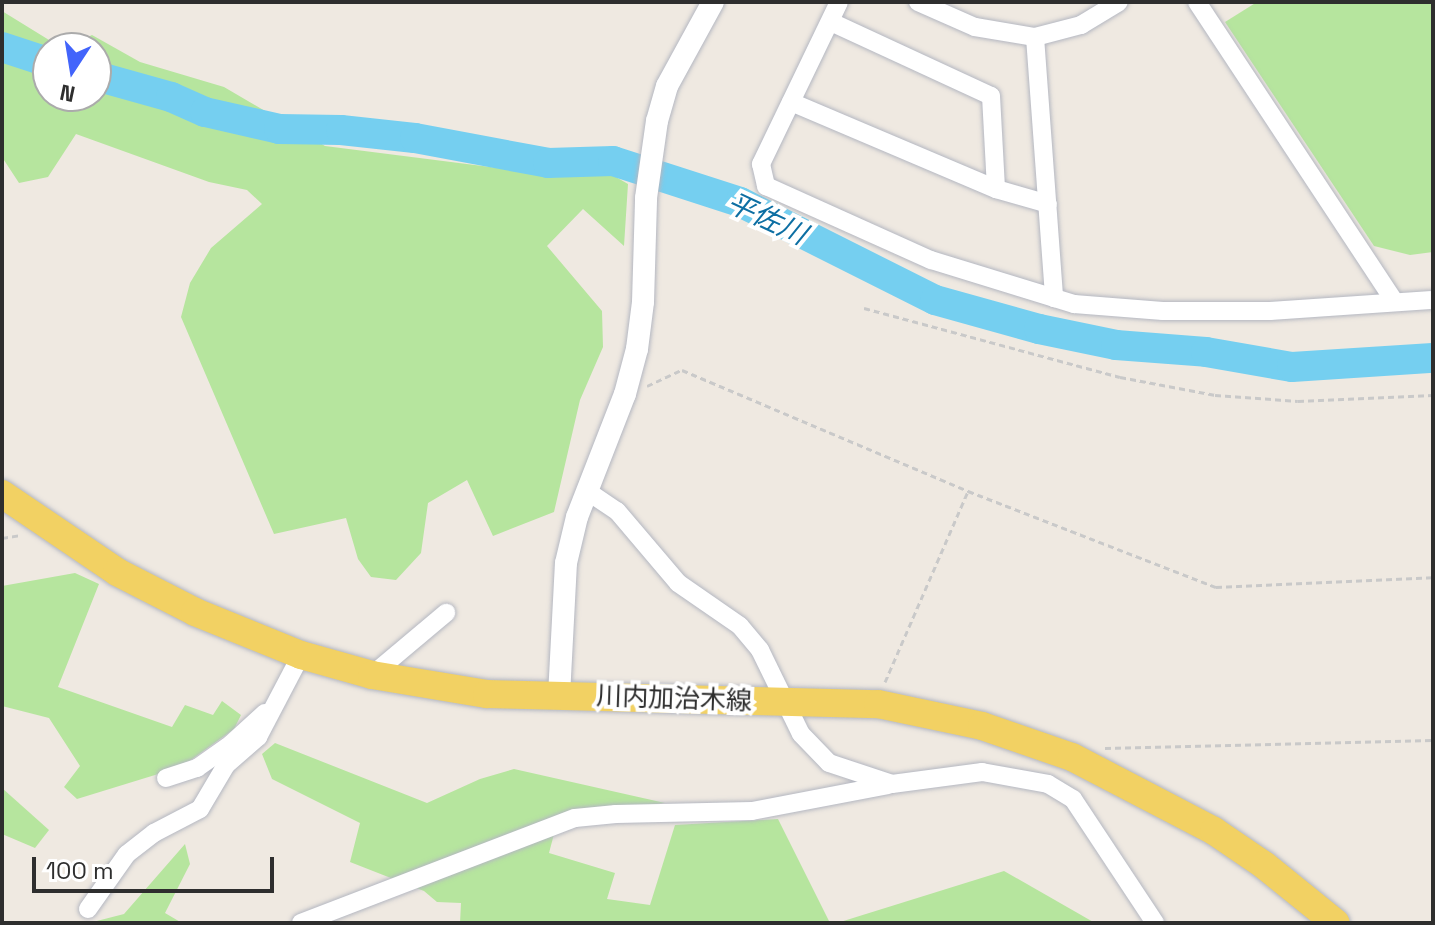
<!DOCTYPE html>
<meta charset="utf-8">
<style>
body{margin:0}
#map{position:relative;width:1435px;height:925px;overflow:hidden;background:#efe9e1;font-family:"Space Grotesk","Noto Sans JP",sans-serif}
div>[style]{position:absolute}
.green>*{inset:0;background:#b6e59e}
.river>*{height:30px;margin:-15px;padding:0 15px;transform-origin:15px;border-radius:15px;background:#75cff0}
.path>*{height:3px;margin-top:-1.5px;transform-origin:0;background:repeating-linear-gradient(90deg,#c9c9c9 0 6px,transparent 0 10px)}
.roads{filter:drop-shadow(0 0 2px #b4b7c1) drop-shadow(0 0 2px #b4b7c1)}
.minor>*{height:18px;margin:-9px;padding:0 9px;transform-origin:9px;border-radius:9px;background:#fff}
.tertiary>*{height:22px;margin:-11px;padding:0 11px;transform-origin:11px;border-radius:11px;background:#fff}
.primary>*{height:28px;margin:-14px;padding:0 14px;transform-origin:14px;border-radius:14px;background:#f2d163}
span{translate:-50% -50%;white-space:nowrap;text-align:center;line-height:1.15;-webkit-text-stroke:8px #fff;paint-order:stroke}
.street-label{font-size:26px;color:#2e2e2e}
.water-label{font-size:28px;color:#0d6fa3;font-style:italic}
.frame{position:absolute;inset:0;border:4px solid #2e2e2e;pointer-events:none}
.north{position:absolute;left:32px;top:32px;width:80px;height:80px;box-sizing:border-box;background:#fff;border:2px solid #ababab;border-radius:50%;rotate:192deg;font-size:22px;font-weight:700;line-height:32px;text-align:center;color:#2e2e2e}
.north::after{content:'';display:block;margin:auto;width:28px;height:36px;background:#4264fb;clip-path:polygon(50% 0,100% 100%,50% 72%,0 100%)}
.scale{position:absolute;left:32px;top:857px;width:242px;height:36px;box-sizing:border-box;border:4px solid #2e2e2e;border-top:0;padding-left:10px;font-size:24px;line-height:28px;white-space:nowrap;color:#2e2e2e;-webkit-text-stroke:6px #fff;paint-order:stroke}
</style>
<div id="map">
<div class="green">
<div style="clip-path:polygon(1257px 2px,1433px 2px,1433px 252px,1410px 255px,1374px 246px,1225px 22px)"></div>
<div style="clip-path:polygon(2px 11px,62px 48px,48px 48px,48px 96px,96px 96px,96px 48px,65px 48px,92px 35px,140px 62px,224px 87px,325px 146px,561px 176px,609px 173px,628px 184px,624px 246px,583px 209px,547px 246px,602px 311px,603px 347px,580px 400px,554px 512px,493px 536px,467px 480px,428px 503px,421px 553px,396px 580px,371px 577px,358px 559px,346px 518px,274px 534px,181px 317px,190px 283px,211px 248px,262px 204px,247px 190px,209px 182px,76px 134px,48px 177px,19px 183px,2px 157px)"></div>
<div style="clip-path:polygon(75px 573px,99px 584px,58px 687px,172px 727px,185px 705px,213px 715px,222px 701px,241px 715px,234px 729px,181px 767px,77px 799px,64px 787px,80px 766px,49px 718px,2px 706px,2px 586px)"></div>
<div style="clip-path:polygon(275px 743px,427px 803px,480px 779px,514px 769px,665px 803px,559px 815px,549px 853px,615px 873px,607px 899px,650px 905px,675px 825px,778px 819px,830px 923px,460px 923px,461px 903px,437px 902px,424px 891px,350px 862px,360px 823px,272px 779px,262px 754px)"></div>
<div style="clip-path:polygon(2px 788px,49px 830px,35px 848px,2px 834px)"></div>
<div style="clip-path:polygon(185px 844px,190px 864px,165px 913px,182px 923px,89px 923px,124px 914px)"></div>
<div style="clip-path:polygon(1004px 871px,1095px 923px,837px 923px)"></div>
</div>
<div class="river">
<div style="left:2px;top:47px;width:48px;rotate:18.1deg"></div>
<div style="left:96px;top:76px;width:78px;rotate:15.6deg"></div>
<div style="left:171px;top:97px;width:37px;rotate:24deg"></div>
<div style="left:205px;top:112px;width:76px;rotate:12.9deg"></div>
<div style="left:279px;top:129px;width:62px;rotate:0.9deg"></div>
<div style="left:341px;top:130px;width:74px;rotate:6.2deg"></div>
<div style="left:415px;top:138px;width:135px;rotate:10.6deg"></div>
<div style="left:548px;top:163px;width:65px;rotate:-1.8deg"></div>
<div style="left:613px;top:161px;width:133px;rotate:17.9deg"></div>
<div style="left:740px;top:202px;width:218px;rotate:26.7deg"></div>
<div style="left:935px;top:300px;width:108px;rotate:15.6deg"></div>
<div style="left:1039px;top:329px;width:79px;rotate:11.7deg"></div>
<div style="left:1116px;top:345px;width:90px;rotate:4.4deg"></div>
<div style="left:1206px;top:352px;width:87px;rotate:9.9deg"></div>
<div style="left:1292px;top:367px;width:141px;rotate:-3.7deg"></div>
</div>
<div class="path">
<div style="left:864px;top:308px;width:265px;rotate:15.1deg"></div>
<div style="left:1120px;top:377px;width:97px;rotate:10.7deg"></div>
<div style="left:1215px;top:395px;width:83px;rotate:4.1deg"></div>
<div style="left:1298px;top:401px;width:135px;rotate:-2.5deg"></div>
<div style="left:647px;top:386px;width:38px;rotate:-25deg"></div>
<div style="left:682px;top:370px;width:311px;rotate:22.9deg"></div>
<div style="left:968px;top:491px;width:266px;rotate:21.2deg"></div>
<div style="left:1216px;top:587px;width:217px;rotate:-2.6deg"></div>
<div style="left:2px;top:538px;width:20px;rotate:-9deg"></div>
<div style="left:885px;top:682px;width:208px;rotate:-66.5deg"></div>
<div style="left:1105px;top:748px;width:328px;rotate:-1.4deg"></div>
</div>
<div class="roads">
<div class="minor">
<div style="left:839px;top:2px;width:180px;rotate:115.7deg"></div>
<div style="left:761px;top:164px;width:23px;rotate:77deg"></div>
<div style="left:766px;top:186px;width:181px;rotate:24.2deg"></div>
<div style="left:931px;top:260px;width:150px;rotate:17.1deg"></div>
<div style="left:1074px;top:304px;width:89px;rotate:4.5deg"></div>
<div style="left:1163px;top:311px;width:107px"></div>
<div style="left:1270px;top:311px;width:163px;rotate:-3.9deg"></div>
<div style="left:918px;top:2px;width:62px;rotate:23.7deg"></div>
<div style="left:975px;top:27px;width:61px;rotate:9.5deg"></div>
<div style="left:1035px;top:37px;width:48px;rotate:-14.6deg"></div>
<div style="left:1081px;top:25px;width:44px;rotate:-31.2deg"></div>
<div style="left:1197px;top:2px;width:358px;rotate:56.6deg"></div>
<div style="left:831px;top:22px;width:176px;rotate:24.8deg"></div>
<div style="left:991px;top:96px;width:93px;rotate:86.9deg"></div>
<div style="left:1035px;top:37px;width:262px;rotate:85.8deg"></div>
<div style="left:791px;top:102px;width:223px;rotate:23deg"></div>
<div style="left:996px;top:189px;width:54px;rotate:16.1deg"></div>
<div style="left:587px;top:491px;width:36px;rotate:34deg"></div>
<div style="left:617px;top:511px;width:94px;rotate:49.7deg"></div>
<div style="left:678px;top:583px;width:75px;rotate:34.7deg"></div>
<div style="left:740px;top:626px;width:31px;rotate:50deg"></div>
<div style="left:760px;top:650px;width:93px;rotate:64deg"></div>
<div style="left:801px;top:734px;width:40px;rotate:46deg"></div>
<div style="left:829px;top:763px;width:66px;rotate:18.4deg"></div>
<div style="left:892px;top:784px;width:91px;rotate:-7.6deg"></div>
<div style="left:982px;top:772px;width:67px;rotate:10.3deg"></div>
<div style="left:1048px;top:784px;width:29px;rotate:31deg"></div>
<div style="left:1073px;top:799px;width:149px;rotate:56.5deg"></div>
<div style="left:372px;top:675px;width:97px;rotate:-40deg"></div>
<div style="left:166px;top:778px;width:33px;rotate:-18deg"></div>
<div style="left:197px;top:768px;width:42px;rotate:-35.2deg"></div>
<div style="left:231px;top:744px;width:46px;rotate:-42.4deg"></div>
<div style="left:88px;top:909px;width:67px;rotate:-54.7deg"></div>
<div style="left:127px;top:854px;width:34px;rotate:-38deg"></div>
<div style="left:154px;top:833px;width:52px;rotate:-27.6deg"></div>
<div style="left:200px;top:809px;width:51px;rotate:-59.4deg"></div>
<div style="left:226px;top:765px;width:43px;rotate:-41.2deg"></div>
<div style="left:258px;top:737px;width:93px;rotate:-62.3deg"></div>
<div style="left:301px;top:923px;width:293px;rotate:-21deg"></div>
<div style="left:575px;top:818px;width:41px;rotate:-5.6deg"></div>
<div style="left:616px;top:814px;width:136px;rotate:-1.3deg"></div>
<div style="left:752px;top:811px;width:138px;rotate:-10.8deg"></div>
</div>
<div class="tertiary">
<div style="left:559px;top:696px;width:133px;rotate:-87deg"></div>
<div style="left:566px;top:563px;width:47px;rotate:-76.6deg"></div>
<div style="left:577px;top:517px;width:132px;rotate:-68.7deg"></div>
<div style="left:625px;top:394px;width:47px;rotate:-75.1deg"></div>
<div style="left:637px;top:349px;width:47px;rotate:-82.7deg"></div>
<div style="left:643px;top:302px;width:104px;rotate:-88.3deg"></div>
<div style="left:646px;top:198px;width:78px;rotate:-81.9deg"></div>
<div style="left:657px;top:121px;width:36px;rotate:-74deg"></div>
<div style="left:667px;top:86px;width:96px;rotate:-61.3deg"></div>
</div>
<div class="primary">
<div style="left:2px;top:494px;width:139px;rotate:34.1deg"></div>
<div style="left:117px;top:572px;width:88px;rotate:27.1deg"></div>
<div style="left:195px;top:612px;width:114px;rotate:22.1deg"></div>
<div style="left:301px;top:655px;width:74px;rotate:15.7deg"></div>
<div style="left:372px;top:675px;width:117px;rotate:9.4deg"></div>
<div style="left:487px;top:694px;width:391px;rotate:1.5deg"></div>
<div style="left:878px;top:704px;width:106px;rotate:11.9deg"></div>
<div style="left:982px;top:726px;width:95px;rotate:19deg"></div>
<div style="left:1072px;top:757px;width:160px;rotate:27.5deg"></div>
<div style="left:1214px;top:831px;width:60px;rotate:34.2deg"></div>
<div style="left:1264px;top:865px;width:92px;rotate:38.9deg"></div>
</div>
</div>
<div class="street-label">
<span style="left:674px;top:699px;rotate:2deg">川内加治木線</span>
</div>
<div class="water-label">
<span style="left:767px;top:218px;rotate:25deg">平佐川</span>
</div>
<div class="frame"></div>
<div class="north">N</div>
<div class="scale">100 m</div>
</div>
